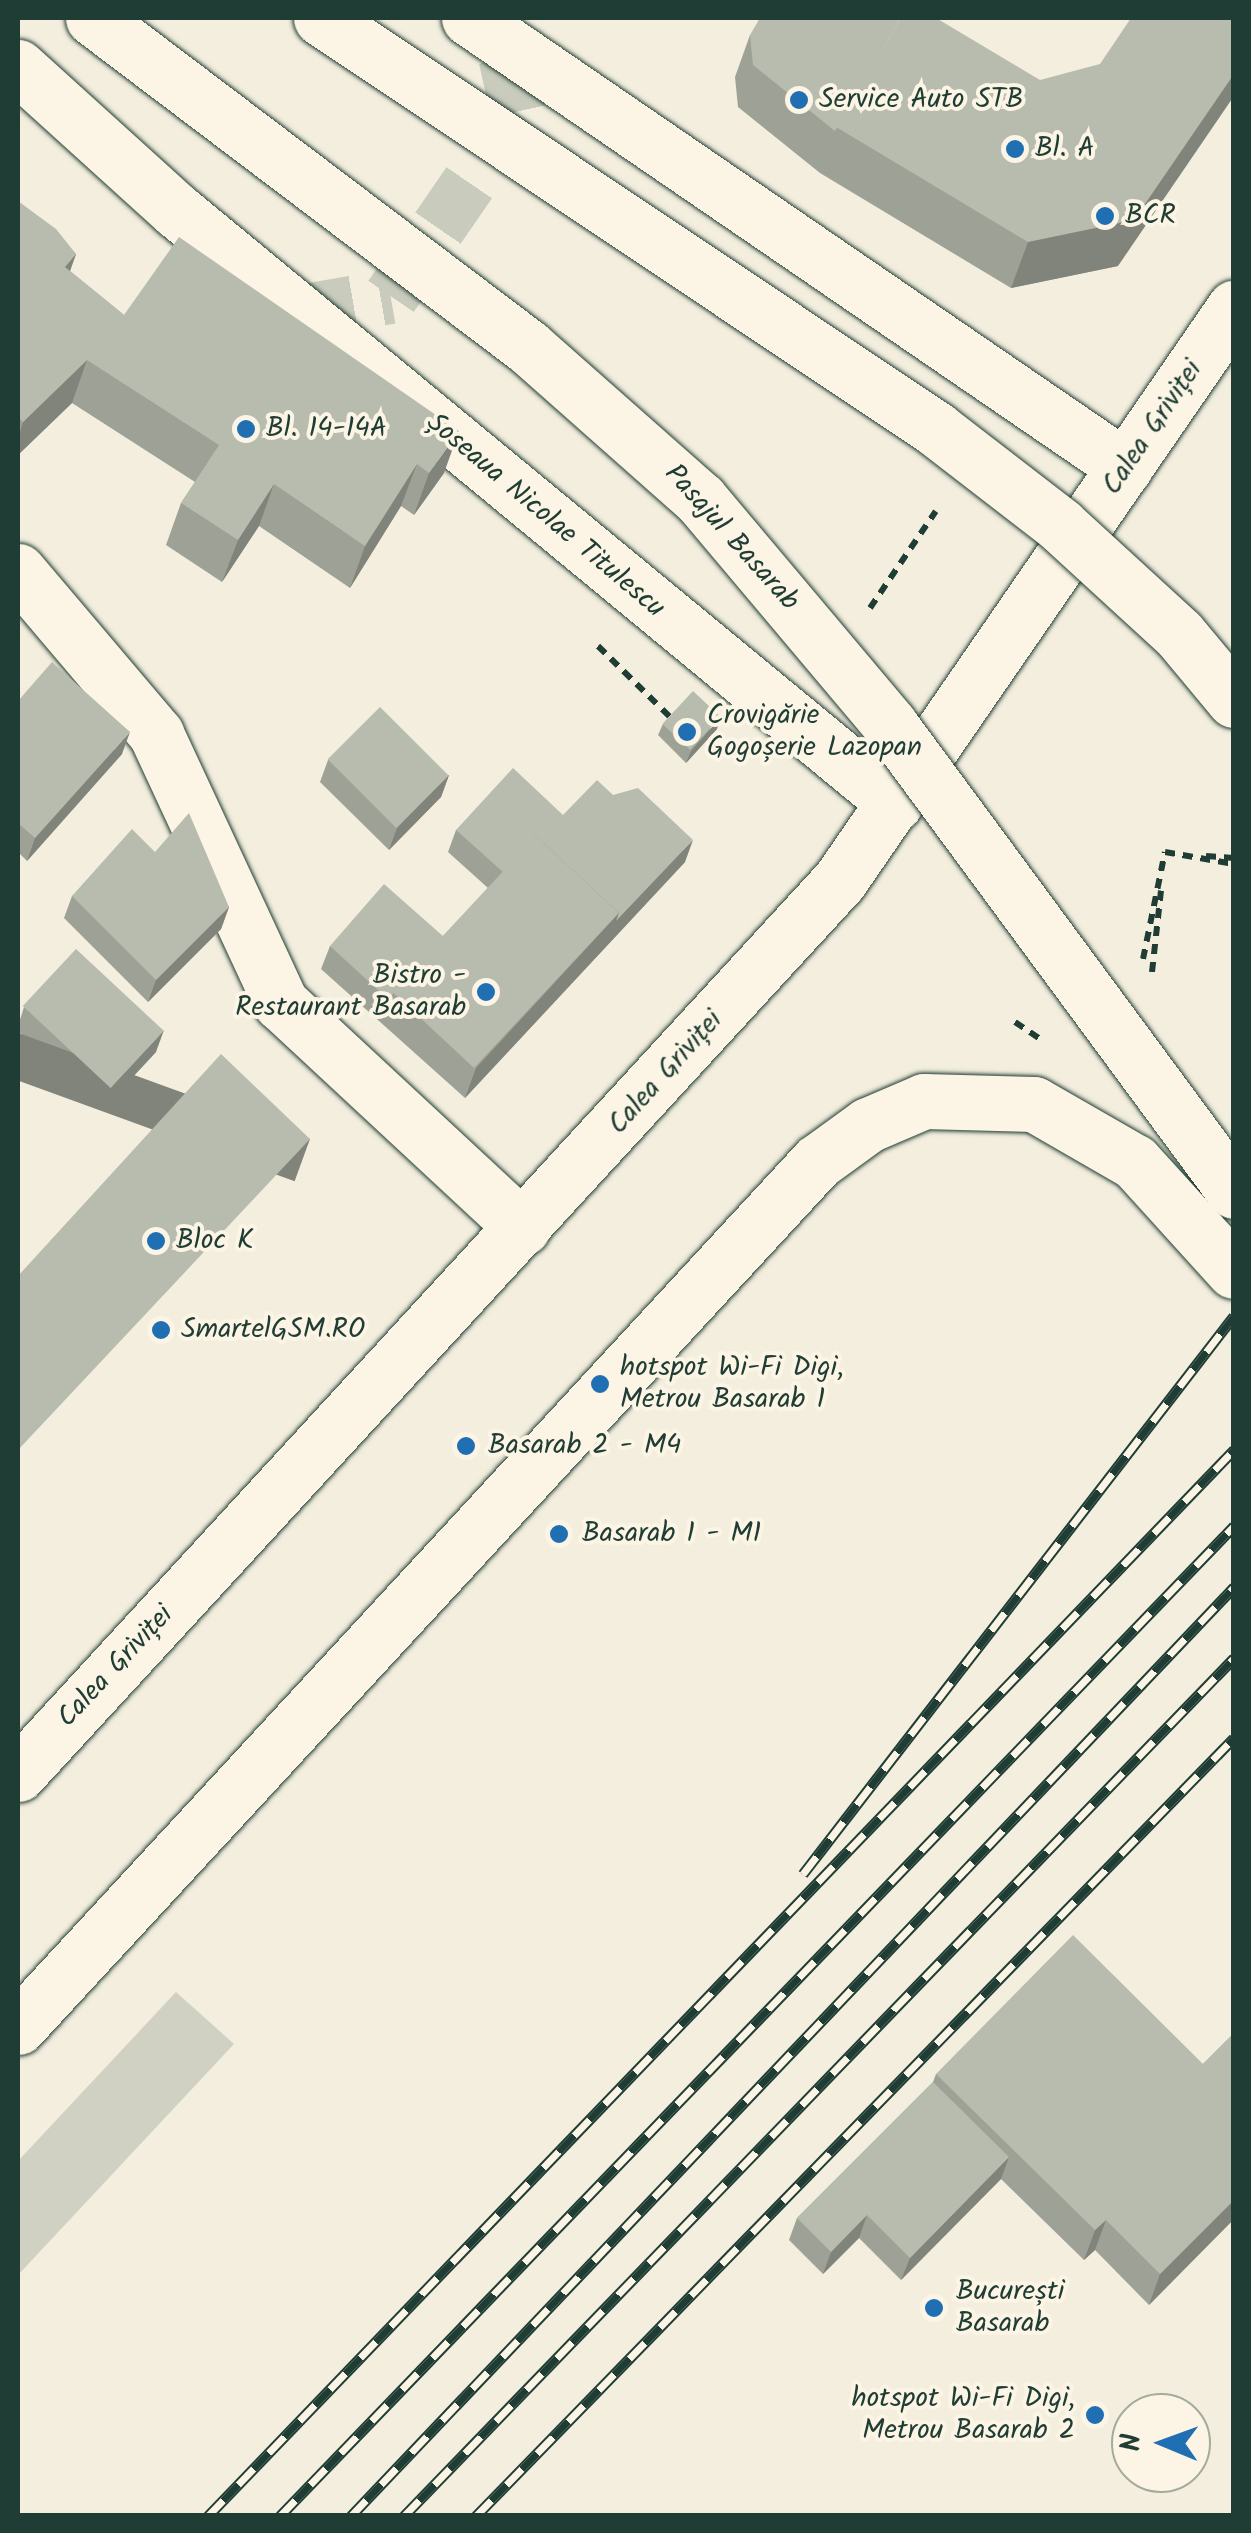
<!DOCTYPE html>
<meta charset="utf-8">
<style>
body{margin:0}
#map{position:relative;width:1251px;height:2533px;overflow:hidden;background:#f3eede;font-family:Kalam,sans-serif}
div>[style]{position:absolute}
.green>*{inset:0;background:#d0d1c2}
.minor-tunnel>*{height:55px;margin-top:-27.5px;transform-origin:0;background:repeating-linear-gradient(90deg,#c9cbbc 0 55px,transparent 0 83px)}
.path>*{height:6px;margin-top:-3px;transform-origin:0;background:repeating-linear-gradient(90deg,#1f3d34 0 10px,transparent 0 18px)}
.roads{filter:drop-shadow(0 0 2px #1f3d34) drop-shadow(0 0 2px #1f3d34)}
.minor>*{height:55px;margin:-27.5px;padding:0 27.5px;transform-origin:27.5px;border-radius:27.5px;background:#fcf5e5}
.major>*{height:55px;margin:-27.5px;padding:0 27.5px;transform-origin:27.5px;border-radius:27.5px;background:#fcf5e5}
.rail>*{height:11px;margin-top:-5.5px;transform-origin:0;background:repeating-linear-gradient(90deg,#fcf5e5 0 22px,#1f3d34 0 44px);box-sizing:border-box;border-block:2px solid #1f3d34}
.bridges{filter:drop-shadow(0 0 2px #1f3d34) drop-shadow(0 0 2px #1f3d34)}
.major-bridge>*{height:55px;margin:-27.5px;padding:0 27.5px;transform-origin:27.5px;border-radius:27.5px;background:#fcf5e5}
.wall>*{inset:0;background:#9ea296}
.shaded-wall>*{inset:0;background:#81847a;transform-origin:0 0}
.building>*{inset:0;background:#b8bcae;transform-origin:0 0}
.dots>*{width:28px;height:28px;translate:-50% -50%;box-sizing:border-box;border:5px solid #fcf5e5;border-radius:50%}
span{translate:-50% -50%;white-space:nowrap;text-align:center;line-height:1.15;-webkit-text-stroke:8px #fcf5e5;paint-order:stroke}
.poi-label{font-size:28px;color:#1f3d34}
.left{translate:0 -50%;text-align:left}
.right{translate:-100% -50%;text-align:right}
.street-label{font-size:28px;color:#1f3d34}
.frame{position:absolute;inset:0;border:20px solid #1f3d34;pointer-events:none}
.north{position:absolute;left:1111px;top:2393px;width:100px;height:100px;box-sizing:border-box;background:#fcf5e5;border:2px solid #a4ab9e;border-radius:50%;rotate:271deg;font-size:28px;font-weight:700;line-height:40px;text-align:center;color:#1f3d34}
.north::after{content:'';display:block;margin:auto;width:35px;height:45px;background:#1f6fb2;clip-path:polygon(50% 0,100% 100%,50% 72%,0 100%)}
</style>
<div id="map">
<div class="green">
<div style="clip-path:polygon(176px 1992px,234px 2044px,18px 2275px,18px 2161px)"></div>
</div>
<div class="minor-tunnel">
<div style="left:299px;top:312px;width:93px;rotate:-9.9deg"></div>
<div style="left:391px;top:296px;width:224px;rotate:-55.5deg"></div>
<div style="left:518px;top:111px;width:73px;rotate:-102.7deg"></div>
</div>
<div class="path">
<div style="left:870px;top:608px;width:117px;rotate:-55.8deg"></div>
<div style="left:598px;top:646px;width:105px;rotate:44.6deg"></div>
<div style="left:1165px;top:852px;width:70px;rotate:9.9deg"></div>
<div style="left:1206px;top:856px;width:28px;rotate:4deg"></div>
<div style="left:1143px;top:959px;width:109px;rotate:-78.4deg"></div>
<div style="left:1152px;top:972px;width:82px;rotate:-83.7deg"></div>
<div style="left:1015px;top:1022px;width:29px;rotate:34deg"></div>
</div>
<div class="roads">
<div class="minor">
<div style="left:18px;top:571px;width:214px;rotate:49.7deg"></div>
<div style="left:156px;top:734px;width:297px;rotate:65.1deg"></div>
<div style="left:281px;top:1003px;width:330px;rotate:42.9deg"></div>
</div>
<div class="major">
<div style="left:469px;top:18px;width:795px;rotate:34.39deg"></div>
<div style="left:18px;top:67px;width:215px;rotate:42.2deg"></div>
<div style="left:177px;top:211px;width:931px;rotate:39.51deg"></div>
<div style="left:18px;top:1774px;width:1214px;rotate:-47.4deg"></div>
<div style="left:840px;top:880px;width:695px;rotate:-55.44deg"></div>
</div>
</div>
<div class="rail">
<div style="left:803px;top:1874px;width:705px;rotate:-52.32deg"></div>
<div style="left:208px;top:2516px;width:1480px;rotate:-46.1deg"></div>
<div style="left:280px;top:2516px;width:1375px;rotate:-46.06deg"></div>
<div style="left:351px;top:2516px;width:1282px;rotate:-46.45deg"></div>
<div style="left:404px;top:2516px;width:1194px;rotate:-45.95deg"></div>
<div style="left:476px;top:2516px;width:1086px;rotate:-45.75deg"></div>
</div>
<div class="bridges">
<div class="major-bridge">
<div style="left:93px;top:18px;width:545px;rotate:37.1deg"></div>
<div style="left:528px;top:347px;width:230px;rotate:41.5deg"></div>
<div style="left:700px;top:499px;width:295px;rotate:49.9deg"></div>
<div style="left:890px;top:725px;width:579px;rotate:53.57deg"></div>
<div style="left:321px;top:18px;width:740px;rotate:33.75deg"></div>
<div style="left:936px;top:429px;width:157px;rotate:37.7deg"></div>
<div style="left:1060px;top:525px;width:161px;rotate:42.5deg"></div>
<div style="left:1179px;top:634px;width:86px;rotate:50.2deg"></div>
<div style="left:18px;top:2027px;width:1178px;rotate:-47.27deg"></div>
<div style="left:817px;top:1162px;width:63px;rotate:-36deg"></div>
<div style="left:868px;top:1125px;width:61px;rotate:-23.2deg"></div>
<div style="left:924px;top:1101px;width:110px;rotate:1.6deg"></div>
<div style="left:1034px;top:1104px;width:116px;rotate:29.9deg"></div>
<div style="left:1135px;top:1162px;width:147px;rotate:47.8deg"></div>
</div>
</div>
<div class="wall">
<div style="clip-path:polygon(750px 35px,1118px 266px,1011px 288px,820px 173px,738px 107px,735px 77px)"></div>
<div style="clip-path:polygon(18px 201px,76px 254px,70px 271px,124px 315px,444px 473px,414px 515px,401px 506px,350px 588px,259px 526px,222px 582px,166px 545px,181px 503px,195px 482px,72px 403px,18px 455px)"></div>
<div style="clip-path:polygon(18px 701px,122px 754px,27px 861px,18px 852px)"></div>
<div style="clip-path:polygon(663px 724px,717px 729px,686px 763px,658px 735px)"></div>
<div style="clip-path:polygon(328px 760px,449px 775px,441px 797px,389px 850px,320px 782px)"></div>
<div style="clip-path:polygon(563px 815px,685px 862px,465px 1098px,321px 969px,330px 946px,444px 937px,488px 888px,448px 852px,456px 830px)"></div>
<div style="clip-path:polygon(155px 852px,229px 907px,221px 929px,148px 1002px,64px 918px,72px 896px)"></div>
<div style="clip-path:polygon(24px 1007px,156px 1052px,102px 1110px,18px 1031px,18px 1026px)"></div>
<div style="clip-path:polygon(1234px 2033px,1234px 2219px,1149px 2305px,1095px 2250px,1084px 2260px,1001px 2179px,901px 2280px,859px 2238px,823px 2274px,789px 2240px,797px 2218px,933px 2082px,936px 2074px,1203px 2064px)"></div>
</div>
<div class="shaded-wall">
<div style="clip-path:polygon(1234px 74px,1234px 96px,1118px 266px,1011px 288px,1028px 242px)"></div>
<div style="clip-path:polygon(76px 254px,61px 296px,65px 267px)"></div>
<div style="clip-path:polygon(87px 360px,72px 403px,18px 455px,18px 438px,23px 422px)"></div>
<div style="clip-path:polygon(459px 431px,444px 473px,414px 515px,429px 473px)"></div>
<div style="clip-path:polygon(417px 464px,401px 506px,350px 588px,365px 546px)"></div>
<div style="clip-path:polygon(274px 484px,259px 526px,222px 582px,238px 540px)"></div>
<div style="clip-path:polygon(721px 717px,717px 729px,686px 763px,691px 751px)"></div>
<div style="clip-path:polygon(130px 732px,122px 754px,27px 861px,35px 838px)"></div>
<div style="clip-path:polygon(449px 775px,441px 797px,389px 850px,397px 828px)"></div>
<div style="clip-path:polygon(693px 840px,685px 862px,465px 1098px,476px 1068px,619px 913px)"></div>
<div style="clip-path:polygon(229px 907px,221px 929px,148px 1002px,156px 980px)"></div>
<div style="clip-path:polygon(164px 1030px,156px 1052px,102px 1110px,111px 1088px)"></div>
<div style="left:310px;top:1139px;width:45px;height:427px;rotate:110deg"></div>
<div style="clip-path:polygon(1009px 2157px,1001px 2179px,901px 2280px,910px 2258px)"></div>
<div style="clip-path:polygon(1234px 2200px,1234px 2219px,1149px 2305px,1160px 2274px)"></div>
<div style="clip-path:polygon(867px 2215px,859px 2238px,823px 2274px,831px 2252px)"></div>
<div style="clip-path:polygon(1106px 2220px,1095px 2250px,1084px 2260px,1095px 2230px)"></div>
</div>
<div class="building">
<div style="clip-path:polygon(760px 18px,901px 18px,835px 131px,753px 65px,750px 35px)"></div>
<div style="clip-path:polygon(901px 18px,936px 18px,1040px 80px,1100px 64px,1131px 18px,1234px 18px,1234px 74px,1134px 220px,1028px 242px,836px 127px)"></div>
<div style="clip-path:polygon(18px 201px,56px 229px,76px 254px,65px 267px,124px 315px,179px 237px,459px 431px,429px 473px,417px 464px,365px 546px,274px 484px,238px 540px,181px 503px,219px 445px,87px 360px,23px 422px,18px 417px)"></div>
<div style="clip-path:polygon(52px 662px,130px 732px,35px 838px,18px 823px,18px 701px)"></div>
<div style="left:693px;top:691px;width:38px;height:45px;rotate:43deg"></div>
<div style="left:380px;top:707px;width:97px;height:74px;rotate:45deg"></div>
<div style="clip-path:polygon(513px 768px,563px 815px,597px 780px,613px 795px,638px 788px,693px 840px,616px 921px,619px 913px,536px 836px,503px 872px,456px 830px)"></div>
<div style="clip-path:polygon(189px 813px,229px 907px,156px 980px,72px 896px,132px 829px,155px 852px)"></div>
<div style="left:536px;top:836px;width:113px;height:212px;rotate:43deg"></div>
<div style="clip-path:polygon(384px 884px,444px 937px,393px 993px,390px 1001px,330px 946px)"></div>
<div style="left:76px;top:949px;width:120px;height:78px;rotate:43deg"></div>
<div style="clip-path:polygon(221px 1054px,310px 1139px,18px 1450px,18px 1276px)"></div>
<div style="clip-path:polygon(1073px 1935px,1203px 2064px,1234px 2033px,1234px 2200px,1160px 2274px,1106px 2220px,1095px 2230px,936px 2074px)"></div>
<div style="clip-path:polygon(933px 2082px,1009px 2157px,910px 2258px,867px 2215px,831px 2252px,797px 2218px)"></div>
</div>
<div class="dots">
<div style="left:799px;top:100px;background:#1f6fb2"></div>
<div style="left:1015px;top:149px;background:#1f6fb2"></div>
<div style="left:1105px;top:216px;background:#1f6fb2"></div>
<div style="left:246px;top:429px;background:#1f6fb2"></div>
<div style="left:687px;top:732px;background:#1f6fb2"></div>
<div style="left:486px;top:992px;background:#1f6fb2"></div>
<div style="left:156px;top:1241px;background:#1f6fb2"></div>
<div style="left:161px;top:1330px;background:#1f6fb2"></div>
<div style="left:600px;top:1384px;background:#1f6fb2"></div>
<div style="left:466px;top:1446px;background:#1f6fb2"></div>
<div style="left:559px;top:1534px;background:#1f6fb2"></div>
<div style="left:934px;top:2308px;background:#1f6fb2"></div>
<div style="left:1095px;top:2415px;background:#1f6fb2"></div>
</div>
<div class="poi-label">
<span class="left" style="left:819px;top:100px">Service Auto STB</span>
<span class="left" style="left:1035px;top:149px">Bl. A</span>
<span class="left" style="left:1125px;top:216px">BCR</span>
<span class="left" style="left:266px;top:429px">Bl. 14-14A</span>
<span class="left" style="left:707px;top:732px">Crovigărie<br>Gogoșerie Lazopan</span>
<span class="right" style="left:466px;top:992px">Bistro -<br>Restaurant Basarab</span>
<span class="left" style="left:176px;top:1241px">Bloc K</span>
<span class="left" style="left:181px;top:1330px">SmartelGSM.RO</span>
<span class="left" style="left:620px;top:1384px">hotspot Wi-Fi Digi,<br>Metrou Basarab 1</span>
<span class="left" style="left:488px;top:1446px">Basarab 2 - M4</span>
<span class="left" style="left:582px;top:1534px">Basarab 1 - M1</span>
<span class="left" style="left:956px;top:2308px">București<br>Basarab</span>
<span class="right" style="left:1075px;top:2415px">hotspot Wi-Fi Digi,<br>Metrou Basarab 2</span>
</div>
<div class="street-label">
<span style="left:1153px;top:428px;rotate:-56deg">Calea Griviței</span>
<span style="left:545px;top:516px;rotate:40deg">Șoseaua Nicolae Titulescu</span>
<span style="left:731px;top:538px;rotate:48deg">Pasajul Basarab</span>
<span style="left:666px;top:1073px;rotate:-48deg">Calea Griviței</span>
<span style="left:116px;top:1667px;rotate:-47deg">Calea Griviței</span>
</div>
<div class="frame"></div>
<div class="north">N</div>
</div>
